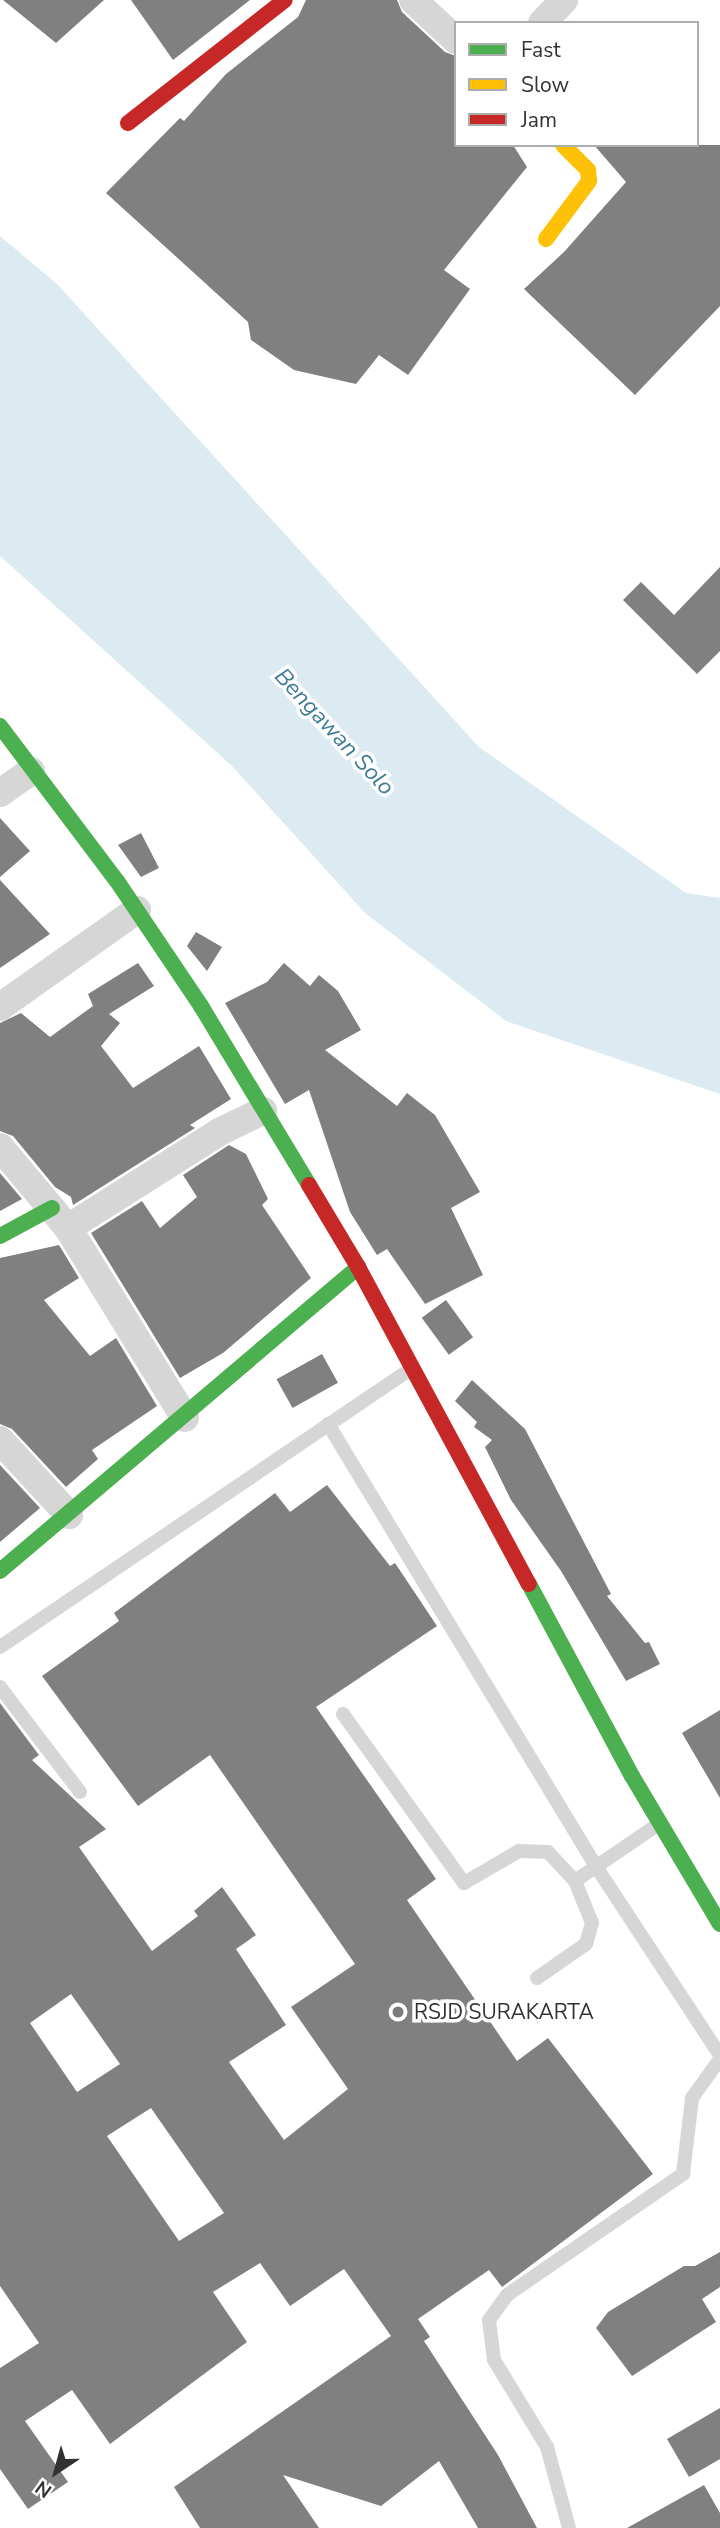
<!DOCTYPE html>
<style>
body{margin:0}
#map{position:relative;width:720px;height:2528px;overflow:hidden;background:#fff;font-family:"Nunito Sans",sans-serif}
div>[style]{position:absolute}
.water>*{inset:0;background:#dcebf2}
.building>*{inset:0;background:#808080;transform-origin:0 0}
.lane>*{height:14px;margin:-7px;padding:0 7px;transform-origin:7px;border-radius:7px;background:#d6d6d6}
.street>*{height:28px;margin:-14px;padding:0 14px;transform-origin:14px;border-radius:14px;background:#d6d6d6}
.fast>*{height:16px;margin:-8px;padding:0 8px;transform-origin:8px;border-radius:8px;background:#4caf50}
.slow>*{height:16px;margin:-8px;padding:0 8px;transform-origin:8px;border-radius:8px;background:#ffc107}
.jam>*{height:16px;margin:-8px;padding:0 8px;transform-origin:8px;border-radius:8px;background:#c62828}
.dots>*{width:19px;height:19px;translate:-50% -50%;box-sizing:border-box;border:4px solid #fff;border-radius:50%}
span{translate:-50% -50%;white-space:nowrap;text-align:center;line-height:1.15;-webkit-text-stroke:7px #fff;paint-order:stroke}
.poi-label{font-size:21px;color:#323232}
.left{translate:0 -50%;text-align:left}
.water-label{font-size:23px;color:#3e7b95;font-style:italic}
.legend{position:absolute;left:454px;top:21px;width:245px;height:126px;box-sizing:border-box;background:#fff;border:2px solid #adadad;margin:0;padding:9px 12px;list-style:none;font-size:21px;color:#323232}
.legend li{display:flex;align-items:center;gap:14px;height:35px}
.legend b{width:35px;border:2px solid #adadad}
.north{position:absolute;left:21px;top:2437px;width:70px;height:70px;-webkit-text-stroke:5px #fff;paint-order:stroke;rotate:216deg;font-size:19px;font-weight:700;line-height:28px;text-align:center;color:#323232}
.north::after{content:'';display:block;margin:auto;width:24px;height:32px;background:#323232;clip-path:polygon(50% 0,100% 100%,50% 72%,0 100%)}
</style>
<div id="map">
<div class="water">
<div style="clip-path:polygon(0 236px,57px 284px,479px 747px,686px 893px,720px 898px,720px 1094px,506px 1021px,365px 913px,232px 766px,0 556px)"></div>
</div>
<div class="building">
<div style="clip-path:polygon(3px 0,104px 0,56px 43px)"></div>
<div style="clip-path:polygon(131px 0,250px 0,173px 60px)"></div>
<div style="clip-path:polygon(306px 0,397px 0,402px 12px,445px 52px,456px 56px,456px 145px,513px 145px,527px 167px,444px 270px,470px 289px,408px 375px,379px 355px,356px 384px,294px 370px,251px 340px,248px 322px,106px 193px,180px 118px,184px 121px,226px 74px,298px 17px)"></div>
<div style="clip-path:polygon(594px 145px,720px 145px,720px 306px,635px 395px,524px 289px,564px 252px,626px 182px)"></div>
<div style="clip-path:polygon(720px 567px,720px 651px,697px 674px,623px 600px,641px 582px,674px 615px)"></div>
<div style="clip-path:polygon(0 818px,30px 851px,0 877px)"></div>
<div style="clip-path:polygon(141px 833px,159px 868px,141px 877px,118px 845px)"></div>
<div style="clip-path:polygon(0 880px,50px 934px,0 968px)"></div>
<div style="clip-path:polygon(196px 932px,222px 947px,207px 971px,187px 946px)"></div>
<div style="clip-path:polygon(138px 963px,154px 986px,109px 1014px,120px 1023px,101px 1046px,133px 1088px,199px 1046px,231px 1099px,190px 1125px,195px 1128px,73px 1205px,71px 1197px,55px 1187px,13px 1136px,0 1131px,0 1023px,21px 1013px,50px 1037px,93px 1006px,88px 994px)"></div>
<div style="clip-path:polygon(284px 963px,310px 986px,319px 975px,338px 991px,361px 1030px,325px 1050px,397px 1106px,407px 1093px,435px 1115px,480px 1192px,451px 1208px,483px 1275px,425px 1304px,387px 1249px,377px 1255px,350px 1212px,309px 1090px,285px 1104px,225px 1003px,267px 982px)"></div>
<div style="clip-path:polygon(229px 1145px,246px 1154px,268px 1199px,262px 1205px,311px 1278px,223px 1353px,180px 1378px,91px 1233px,142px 1201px,160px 1228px,197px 1197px,183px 1175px)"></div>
<div style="clip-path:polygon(0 1173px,22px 1199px,0 1211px)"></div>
<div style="clip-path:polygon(59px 1245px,79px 1278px,44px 1300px,90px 1356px,116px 1338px,157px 1406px,92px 1450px,98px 1459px,66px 1487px,12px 1429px,0 1424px,0 1258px)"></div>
<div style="left:446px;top:1300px;width:46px;height:30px;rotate:54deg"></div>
<div style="left:322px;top:1354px;width:33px;height:52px;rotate:61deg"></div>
<div style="clip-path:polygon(472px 1380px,525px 1429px,611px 1594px,607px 1596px,645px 1643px,649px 1642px,660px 1664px,626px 1681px,561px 1571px,511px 1500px,485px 1447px,492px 1440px,474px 1427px,477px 1422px,455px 1401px)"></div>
<div style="clip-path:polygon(0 1465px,40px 1508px,0 1542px)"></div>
<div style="clip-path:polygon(evenodd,327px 1485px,390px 1566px,395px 1563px,437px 1626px,316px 1707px,436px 1879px,407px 1900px,517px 2061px,548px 2038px,653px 2174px,502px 2287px,489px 2270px,418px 2319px,430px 2337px,424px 2341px,498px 2455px,537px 2528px,478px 2528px,439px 2461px,381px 2506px,283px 2475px,319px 2528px,200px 2528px,174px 2487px,391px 2336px,344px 2269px,290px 2306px,260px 2263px,213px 2292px,247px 2342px,110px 2444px,72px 2390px,25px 2421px,68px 2482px,28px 2509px,0 2469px,0 2368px,39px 2343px,0 2286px,0 1703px,39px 1755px,32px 1760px,106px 1829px,79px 1847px,152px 1951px,198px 1916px,194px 1911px,222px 1887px,256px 1935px,236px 1949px,286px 2025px,229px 2062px,284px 2140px,348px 2089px,291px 2007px,355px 1964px,210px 1755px,138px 1806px,42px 1676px,119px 1621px,114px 1613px,275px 1493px,290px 1512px,327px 1485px,71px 1994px,120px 2064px,77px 2092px,30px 2023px,71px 1994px,327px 1485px,151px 2108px,224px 2213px,179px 2241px,107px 2136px,151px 2108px)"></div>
<div style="clip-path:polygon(720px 1710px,720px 1798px,682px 1733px)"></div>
<div style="clip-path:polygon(720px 2252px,720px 2287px,702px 2299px,716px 2322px,632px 2376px,596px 2328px,608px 2312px,684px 2266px,695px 2266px)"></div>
<div style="clip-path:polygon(720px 2408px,720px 2459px,689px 2477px,667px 2439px)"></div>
<div style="clip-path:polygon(704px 2485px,720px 2513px,720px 2528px,627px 2528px)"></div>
</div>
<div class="lane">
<div style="left:328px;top:1424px;width:519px;rotate:58.79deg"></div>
<div style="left:597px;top:1868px;width:224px;rotate:56.7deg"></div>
<div style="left:0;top:1647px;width:496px;rotate:-34.1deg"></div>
<div style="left:0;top:1687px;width:132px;rotate:52.7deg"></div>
<div style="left:343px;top:1714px;width:208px;rotate:54.4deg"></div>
<div style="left:464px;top:1883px;width:64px;rotate:-30.2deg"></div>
<div style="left:519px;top:1851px;width:29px;rotate:2deg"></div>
<div style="left:548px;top:1852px;width:40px;rotate:47deg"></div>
<div style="left:575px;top:1881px;width:103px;rotate:-34.3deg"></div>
<div style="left:537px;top:1978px;width:60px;rotate:-34.8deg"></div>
<div style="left:586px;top:1944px;width:22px;rotate:-74deg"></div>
<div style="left:592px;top:1923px;width:45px;rotate:-112deg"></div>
<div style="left:569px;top:2528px;width:84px;rotate:-105.2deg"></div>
<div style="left:547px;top:2447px;width:102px;rotate:-121.3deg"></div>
<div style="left:494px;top:2360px;width:40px;rotate:-97.1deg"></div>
<div style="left:489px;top:2320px;width:31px;rotate:-54deg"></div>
<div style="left:507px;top:2295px;width:214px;rotate:-34.5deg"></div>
<div style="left:683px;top:2174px;width:77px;rotate:-83.2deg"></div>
<div style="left:692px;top:2098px;width:48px;rotate:-54.3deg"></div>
</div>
<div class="street">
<div style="left:413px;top:0;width:59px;rotate:42.9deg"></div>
<div style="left:542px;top:23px;width:32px;rotate:-46deg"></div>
<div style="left:0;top:793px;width:38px;rotate:-35deg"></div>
<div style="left:0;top:1007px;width:168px;rotate:-35.3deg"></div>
<div style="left:0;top:1147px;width:106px;rotate:50deg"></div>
<div style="left:68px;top:1228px;width:223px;rotate:58.4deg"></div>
<div style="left:68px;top:1228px;width:179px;rotate:-32.4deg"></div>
<div style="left:219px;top:1132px;width:49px;rotate:-25.5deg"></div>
<div style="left:0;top:1440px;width:102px;rotate:47.4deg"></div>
</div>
<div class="fast">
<div style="left:0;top:726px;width:194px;rotate:53deg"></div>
<div style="left:117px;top:881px;width:151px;rotate:56.1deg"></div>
<div style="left:201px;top:1006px;width:209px;rotate:58.9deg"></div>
<div style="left:0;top:1236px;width:59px;rotate:-28.3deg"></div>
<div style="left:0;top:1571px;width:470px;rotate:-40.3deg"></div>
<div style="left:529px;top:1584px;width:218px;rotate:61.8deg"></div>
<div style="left:632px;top:1776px;width:172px;rotate:59.3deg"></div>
</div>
<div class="slow">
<div style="left:546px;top:239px;width:72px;rotate:-53.4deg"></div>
<div style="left:589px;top:181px;width:11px;rotate:-95deg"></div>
<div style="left:588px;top:170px;width:35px;rotate:-135deg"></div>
</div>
<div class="jam">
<div style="left:128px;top:123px;width:199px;rotate:-38.1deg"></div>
<div style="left:309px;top:1185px;width:96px;rotate:59.1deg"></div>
<div style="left:358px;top:1267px;width:360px;rotate:61.7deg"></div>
</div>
<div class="dots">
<div style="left:398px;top:2012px;background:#7a7a7a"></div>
</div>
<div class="poi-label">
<span class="left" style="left:414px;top:2012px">RSJD SURAKARTA</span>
</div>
<div class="water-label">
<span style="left:334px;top:732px;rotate:47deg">Bengawan Solo</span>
</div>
<ul class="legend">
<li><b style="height:9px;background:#4caf50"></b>Fast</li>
<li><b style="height:9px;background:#ffc107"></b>Slow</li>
<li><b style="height:9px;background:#c62828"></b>Jam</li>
</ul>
<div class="north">N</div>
</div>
